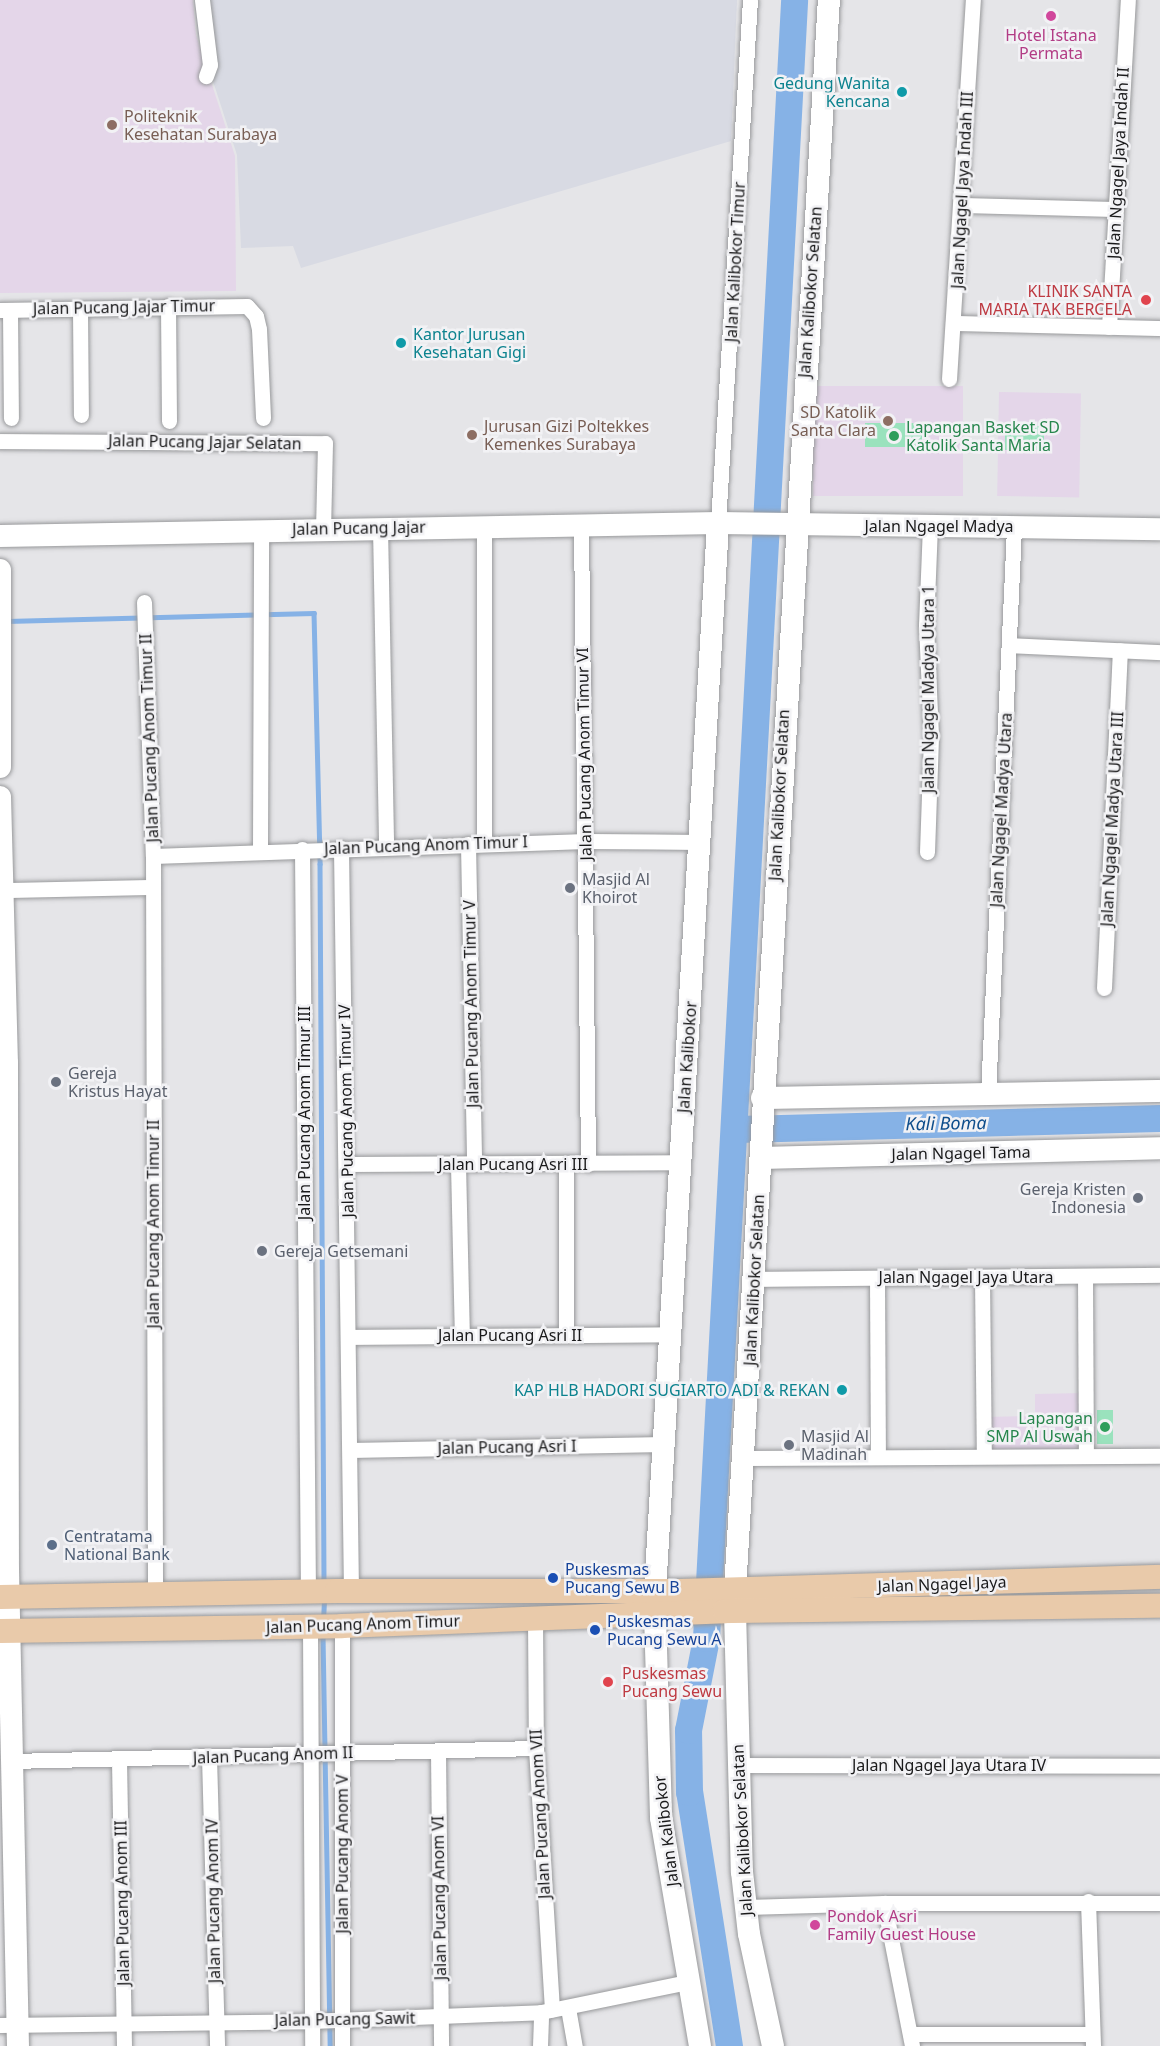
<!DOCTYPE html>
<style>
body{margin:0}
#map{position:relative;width:1160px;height:2046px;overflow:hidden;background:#e5e5e8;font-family:"Noto Sans",sans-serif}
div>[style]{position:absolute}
.built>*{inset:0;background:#d8dae3}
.education>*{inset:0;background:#e4d6e9;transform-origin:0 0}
.green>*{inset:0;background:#9ae2bd;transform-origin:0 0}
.stream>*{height:4.5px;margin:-2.25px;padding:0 2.25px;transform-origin:2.25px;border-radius:2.25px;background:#86b2e6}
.river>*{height:27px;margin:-13.5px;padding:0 13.5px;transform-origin:13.5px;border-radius:13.5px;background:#86b2e6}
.roads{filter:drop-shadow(0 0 2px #98999b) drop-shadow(0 0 2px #98999b)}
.street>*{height:15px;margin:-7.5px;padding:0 7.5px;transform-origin:7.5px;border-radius:7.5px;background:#fff}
.secondary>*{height:22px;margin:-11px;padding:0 11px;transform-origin:11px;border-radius:11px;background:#fff}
.primary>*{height:24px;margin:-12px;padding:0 12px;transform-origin:12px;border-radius:12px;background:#e9caaa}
.dots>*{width:16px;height:16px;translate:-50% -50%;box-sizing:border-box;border:3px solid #f2f2f5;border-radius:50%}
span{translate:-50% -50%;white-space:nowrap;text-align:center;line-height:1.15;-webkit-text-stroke:5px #f2f2f5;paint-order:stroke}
.hotel-label{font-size:16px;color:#b23c85}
.left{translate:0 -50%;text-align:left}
.culture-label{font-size:16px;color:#0d838f}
.right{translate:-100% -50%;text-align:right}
.education-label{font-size:16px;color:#785e54}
.street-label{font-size:16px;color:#1a1a1b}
.health-label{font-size:16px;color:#be3a42}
.leisure-label{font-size:16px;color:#27864d}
.worship-label{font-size:16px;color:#5b616d}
.service-label{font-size:16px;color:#4e5e75}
.transit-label{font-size:16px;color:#164399}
.water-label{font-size:18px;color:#0f4e8c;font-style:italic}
</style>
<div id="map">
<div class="built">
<div style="clip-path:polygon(194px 0,737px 0,731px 141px,301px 268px,293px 246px,241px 248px,237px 155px,198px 35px)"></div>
</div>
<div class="education">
<div style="clip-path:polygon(0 0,193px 0,196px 35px,235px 156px,236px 291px,0 293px)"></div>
<div style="left:813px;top:386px;width:150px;height:110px"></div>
<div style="left:999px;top:392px;width:82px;height:104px;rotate:1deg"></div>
<div style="clip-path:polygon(1083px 1393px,1084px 1452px,985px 1453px,984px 1417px,1035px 1416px,1035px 1394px)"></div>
</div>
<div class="green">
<div style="left:922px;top:423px;width:24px;height:57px;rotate:90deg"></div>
<div style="left:1005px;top:426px;width:39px;height:24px"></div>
<div style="left:1097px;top:1410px;width:16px;height:34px"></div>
</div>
<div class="stream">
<div style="left:7px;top:621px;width:307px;rotate:-1.5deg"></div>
<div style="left:314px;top:613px;width:251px;rotate:88.6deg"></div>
<div style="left:320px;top:864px;width:720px;rotate:89.68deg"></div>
<div style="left:323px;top:1620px;width:21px;rotate:-87deg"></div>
<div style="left:323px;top:1635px;width:411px;rotate:89deg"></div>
</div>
<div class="river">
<div style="left:738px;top:1129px;width:422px;rotate:-1.5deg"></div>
<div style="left:729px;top:2046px;width:257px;rotate:-98.9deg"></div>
<div style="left:689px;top:1792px;width:62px;rotate:-90.9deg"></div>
<div style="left:688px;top:1730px;width:94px;rotate:-78.9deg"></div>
<div style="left:706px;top:1638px;width:1640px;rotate:-86.92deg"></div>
</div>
<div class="roads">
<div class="street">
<div style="left:202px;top:0;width:65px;rotate:83deg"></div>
<div style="left:210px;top:65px;width:12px;rotate:110deg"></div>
<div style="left:961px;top:205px;width:155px;rotate:1.5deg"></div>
<div style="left:168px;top:306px;width:115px;rotate:89.5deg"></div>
<div style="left:80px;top:309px;width:106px;rotate:89.5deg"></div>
<div style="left:0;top:310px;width:247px;rotate:-0.9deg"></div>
<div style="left:247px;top:306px;width:13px;rotate:48deg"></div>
<div style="left:256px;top:316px;width:13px;rotate:77deg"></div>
<div style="left:259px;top:329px;width:89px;rotate:87.4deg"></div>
<div style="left:10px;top:310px;width:108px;rotate:89.5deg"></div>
<div style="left:954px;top:323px;width:206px;rotate:1.4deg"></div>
<div style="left:1109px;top:327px;width:328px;rotate:-86.7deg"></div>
<div style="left:949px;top:379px;width:380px;rotate:-86.4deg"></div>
<div style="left:0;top:441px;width:325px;rotate:0.4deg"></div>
<div style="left:325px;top:443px;width:85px;rotate:91.3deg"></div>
<div style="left:718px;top:523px;width:524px;rotate:-86.5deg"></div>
<div style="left:581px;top:524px;width:640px;rotate:89.37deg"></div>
<div style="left:380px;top:527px;width:320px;rotate:88.9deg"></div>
<div style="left:144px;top:602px;width:254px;rotate:88deg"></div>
<div style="left:153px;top:856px;width:738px;rotate:89.84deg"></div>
<div style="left:1009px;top:645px;width:151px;rotate:2.7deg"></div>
<div style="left:468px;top:844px;width:320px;rotate:88.9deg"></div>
<div style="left:484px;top:844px;width:319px;rotate:-90deg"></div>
<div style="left:341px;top:848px;width:743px;rotate:89.23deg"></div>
<div style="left:302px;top:849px;width:743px;rotate:89.54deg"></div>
<div style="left:260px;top:850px;width:320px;rotate:-89.8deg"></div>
<div style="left:927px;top:852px;width:117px;rotate:-88deg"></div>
<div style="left:931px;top:735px;width:110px;rotate:-92.6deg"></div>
<div style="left:926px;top:625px;width:98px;rotate:-87.7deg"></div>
<div style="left:153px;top:856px;width:433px;rotate:-2deg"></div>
<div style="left:586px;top:841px;width:114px;rotate:0.5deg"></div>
<div style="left:5px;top:890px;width:148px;rotate:-1.2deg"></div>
<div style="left:1104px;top:988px;width:338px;rotate:-87.3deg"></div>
<div style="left:988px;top:1094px;width:568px;rotate:-87.37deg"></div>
<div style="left:347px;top:1164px;width:332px;rotate:-0.3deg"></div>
<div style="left:458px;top:1164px;width:172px;rotate:88.7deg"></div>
<div style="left:1085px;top:1276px;width:180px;rotate:89.7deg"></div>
<div style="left:982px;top:1277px;width:179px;rotate:89.4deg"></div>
<div style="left:877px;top:1278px;width:179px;rotate:89.7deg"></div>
<div style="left:754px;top:1279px;width:406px;rotate:-0.6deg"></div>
<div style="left:566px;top:1335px;width:171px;rotate:-90deg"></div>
<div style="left:349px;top:1337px;width:321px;rotate:-0.5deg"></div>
<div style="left:350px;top:1450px;width:314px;rotate:-1.1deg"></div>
<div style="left:744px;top:1458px;width:416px;rotate:-0.3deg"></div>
<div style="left:535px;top:1618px;width:130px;rotate:89.6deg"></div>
<div style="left:536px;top:1748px;width:262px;rotate:86.5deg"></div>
<div style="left:310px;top:1626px;width:420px;rotate:89.7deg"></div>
<div style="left:342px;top:1626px;width:420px;rotate:90deg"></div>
<div style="left:438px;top:1751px;width:295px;rotate:89.4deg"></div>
<div style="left:209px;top:1757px;width:289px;rotate:88.4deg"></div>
<div style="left:119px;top:1760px;width:286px;rotate:89deg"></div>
<div style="left:11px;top:1761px;width:525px;rotate:-1.42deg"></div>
<div style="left:738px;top:1765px;width:422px;rotate:0.1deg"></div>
<div style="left:1088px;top:1901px;width:145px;rotate:88deg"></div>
<div style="left:884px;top:1903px;width:146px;rotate:78.9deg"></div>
<div style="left:746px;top:1907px;width:138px;rotate:-1.7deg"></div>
<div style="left:884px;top:1903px;width:276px"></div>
<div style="left:568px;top:2008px;width:39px;rotate:80deg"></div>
<div style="left:0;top:2025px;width:311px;rotate:-0.7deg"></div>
<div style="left:311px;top:2021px;width:230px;rotate:-2.2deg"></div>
<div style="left:541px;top:2012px;width:149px;rotate:-11.6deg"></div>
<div style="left:910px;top:2034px;width:182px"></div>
<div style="left:540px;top:2046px;width:34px;rotate:-88deg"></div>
</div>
<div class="secondary">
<div style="left:0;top:536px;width:718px;rotate:-1.04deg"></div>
<div style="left:718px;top:523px;width:442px;rotate:0.8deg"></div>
<div style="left:0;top:570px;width:197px;rotate:90deg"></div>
<div style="left:0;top:797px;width:266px;rotate:88.5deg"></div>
<div style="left:7px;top:1063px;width:506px;rotate:89.89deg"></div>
<div style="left:8px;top:1569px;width:477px;rotate:88.8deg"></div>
<div style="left:762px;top:1098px;width:398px;rotate:-1deg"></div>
<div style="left:761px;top:1158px;width:399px;rotate:-1.4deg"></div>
<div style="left:735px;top:1590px;width:1593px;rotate:-86.62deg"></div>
<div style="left:655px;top:1591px;width:1070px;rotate:-86.62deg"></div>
<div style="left:735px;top:1611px;width:261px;rotate:88.5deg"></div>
<div style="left:742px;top:1872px;width:62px;rotate:83.6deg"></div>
<div style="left:749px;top:1934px;width:115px;rotate:77.9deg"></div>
<div style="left:655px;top:1614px;width:204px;rotate:88.3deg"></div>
<div style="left:661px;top:1818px;width:231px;rotate:80.3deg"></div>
</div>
<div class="primary">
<div style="left:0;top:1597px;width:337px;rotate:-1deg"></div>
<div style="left:337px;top:1591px;width:346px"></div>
<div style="left:683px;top:1591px;width:477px;rotate:-1.7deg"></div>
<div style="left:0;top:1631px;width:342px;rotate:-0.8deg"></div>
<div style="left:342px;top:1626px;width:383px;rotate:-2.2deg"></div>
<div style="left:725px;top:1611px;width:435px;rotate:-0.7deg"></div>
</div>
</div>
<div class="dots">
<div style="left:1051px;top:16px;background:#d1479c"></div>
<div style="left:902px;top:92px;background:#0f9aa8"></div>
<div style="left:112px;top:125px;background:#8d6e63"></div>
<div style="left:1146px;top:300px;background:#e0444e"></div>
<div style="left:401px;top:343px;background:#0f9aa8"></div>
<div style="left:888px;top:421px;background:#8d6e63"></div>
<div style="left:472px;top:435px;background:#8d6e63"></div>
<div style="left:894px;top:436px;background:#2e9e5b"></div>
<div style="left:570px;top:888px;background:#6b7280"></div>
<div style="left:56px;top:1082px;background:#6b7280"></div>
<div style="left:1138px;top:1198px;background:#6b7280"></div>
<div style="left:262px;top:1251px;background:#6b7280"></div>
<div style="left:842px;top:1390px;background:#0f9aa8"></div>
<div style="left:1105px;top:1427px;background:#2e9e5b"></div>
<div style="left:789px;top:1445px;background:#6b7280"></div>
<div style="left:52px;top:1545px;background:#5c6f8a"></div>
<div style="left:553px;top:1578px;background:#1a4fb4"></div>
<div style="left:595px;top:1630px;background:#1a4fb4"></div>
<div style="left:608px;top:1682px;background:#e0444e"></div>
<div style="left:815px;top:1925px;background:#d1479c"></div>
</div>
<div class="hotel-label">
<span style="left:1051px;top:44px">Hotel Istana<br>Permata</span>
<span class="left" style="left:827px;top:1925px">Pondok Asri<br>Family Guest House</span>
</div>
<div class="culture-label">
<span class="right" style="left:890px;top:92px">Gedung Wanita<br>Kencana</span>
<span class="left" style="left:413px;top:343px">Kantor Jurusan<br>Kesehatan Gigi</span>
<span class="right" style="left:830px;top:1390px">KAP HLB HADORI SUGIARTO ADI &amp; REKAN</span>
</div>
<div class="education-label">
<span class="left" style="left:124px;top:125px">Politeknik<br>Kesehatan Surabaya</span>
<span class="right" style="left:876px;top:421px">SD Katolik<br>Santa Clara</span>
<span class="left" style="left:484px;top:435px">Jurusan Gizi Poltekkes<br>Kemenkes Surabaya</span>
</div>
<div class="street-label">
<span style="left:1118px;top:163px;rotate:-87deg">Jalan Ngagel Jaya Indah II</span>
<span style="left:962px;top:190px;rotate:-87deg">Jalan Ngagel Jaya Indah III</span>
<span style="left:735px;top:262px;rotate:-87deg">Jalan Kalibokor Timur</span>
<span style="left:810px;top:292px;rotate:-86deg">Jalan Kalibokor Selatan</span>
<span style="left:124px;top:307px;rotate:-1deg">Jalan Pucang Jajar Timur</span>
<span style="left:205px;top:442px;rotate:1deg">Jalan Pucang Jajar Selatan</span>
<span style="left:939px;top:526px">Jalan Ngagel Madya</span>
<span style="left:359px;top:528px;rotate:-1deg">Jalan Pucang Jajar</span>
<span style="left:928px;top:689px;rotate:-90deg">Jalan Ngagel Madya Utara 1</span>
<span style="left:149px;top:738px;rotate:-92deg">Jalan Pucang Anom Timur II</span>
<span style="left:584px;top:754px;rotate:-91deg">Jalan Pucang Anom Timur VI</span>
<span style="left:779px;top:795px;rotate:-87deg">Jalan Kalibokor Selatan</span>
<span style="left:1001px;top:810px;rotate:-87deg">Jalan Ngagel Madya Utara</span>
<span style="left:1112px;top:819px;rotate:-87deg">Jalan Ngagel Madya Utara III</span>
<span style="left:426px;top:845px;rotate:-2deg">Jalan Pucang Anom Timur I</span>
<span style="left:471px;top:1004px;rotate:-91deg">Jalan Pucang Anom Timur V</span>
<span style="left:687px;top:1057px;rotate:-86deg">Jalan Kalibokor</span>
<span style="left:346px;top:1111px;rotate:-91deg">Jalan Pucang Anom Timur IV</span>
<span style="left:304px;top:1113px;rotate:-90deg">Jalan Pucang Anom Timur III</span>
<span style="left:961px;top:1153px;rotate:-1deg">Jalan Ngagel Tama</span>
<span style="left:513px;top:1164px">Jalan Pucang Asri III</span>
<span style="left:153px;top:1224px;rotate:-90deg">Jalan Pucang Anom Timur II</span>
<span style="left:966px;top:1277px">Jalan Ngagel Jaya Utara</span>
<span style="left:754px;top:1280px;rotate:-87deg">Jalan Kalibokor Selatan</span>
<span style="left:510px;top:1335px">Jalan Pucang Asri II</span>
<span style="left:507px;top:1447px;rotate:-1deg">Jalan Pucang Asri I</span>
<span style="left:942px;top:1584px;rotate:-2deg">Jalan Ngagel Jaya</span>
<span style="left:363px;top:1624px;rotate:-2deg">Jalan Pucang Anom Timur</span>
<span style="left:273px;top:1755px;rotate:-2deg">Jalan Pucang Anom II</span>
<span style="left:949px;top:1765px">Jalan Ngagel Jaya Utara IV</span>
<span style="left:540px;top:1814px;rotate:-93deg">Jalan Pucang Anom VII</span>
<span style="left:742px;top:1830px;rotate:-93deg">Jalan Kalibokor Selatan</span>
<span style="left:666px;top:1831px;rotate:-97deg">Jalan Kalibokor</span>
<span style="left:342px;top:1854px;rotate:-90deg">Jalan Pucang Anom V</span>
<span style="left:439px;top:1898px;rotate:-91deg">Jalan Pucang Anom VI</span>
<span style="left:213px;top:1901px;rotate:-91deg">Jalan Pucang Anom IV</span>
<span style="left:122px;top:1903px;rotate:-91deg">Jalan Pucang Anom III</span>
<span style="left:345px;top:2019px;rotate:-1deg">Jalan Pucang Sawit</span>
</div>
<div class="health-label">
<span class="right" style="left:1132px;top:300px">KLINIK SANTA<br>MARIA TAK BERCELA</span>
<span class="left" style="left:622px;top:1682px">Puskesmas<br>Pucang Sewu</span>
</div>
<div class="leisure-label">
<span class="left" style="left:906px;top:436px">Lapangan Basket SD<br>Katolik Santa Maria</span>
<span class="right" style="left:1093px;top:1427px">Lapangan<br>SMP Al Uswah</span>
</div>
<div class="worship-label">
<span class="left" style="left:582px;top:888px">Masjid Al<br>Khoirot</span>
<span class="left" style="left:68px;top:1082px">Gereja<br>Kristus Hayat</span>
<span class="right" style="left:1126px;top:1198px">Gereja Kristen<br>Indonesia</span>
<span class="left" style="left:274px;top:1251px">Gereja Getsemani</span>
<span class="left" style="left:801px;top:1445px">Masjid Al<br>Madinah</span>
</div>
<div class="service-label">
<span class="left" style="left:64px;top:1545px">Centratama<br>National Bank</span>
</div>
<div class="transit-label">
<span class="left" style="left:565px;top:1578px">Puskesmas<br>Pucang Sewu B</span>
<span class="left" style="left:607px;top:1630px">Puskesmas<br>Pucang Sewu A</span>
</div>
<div class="water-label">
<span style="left:946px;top:1123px;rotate:-1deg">Kali Boma</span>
</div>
</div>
